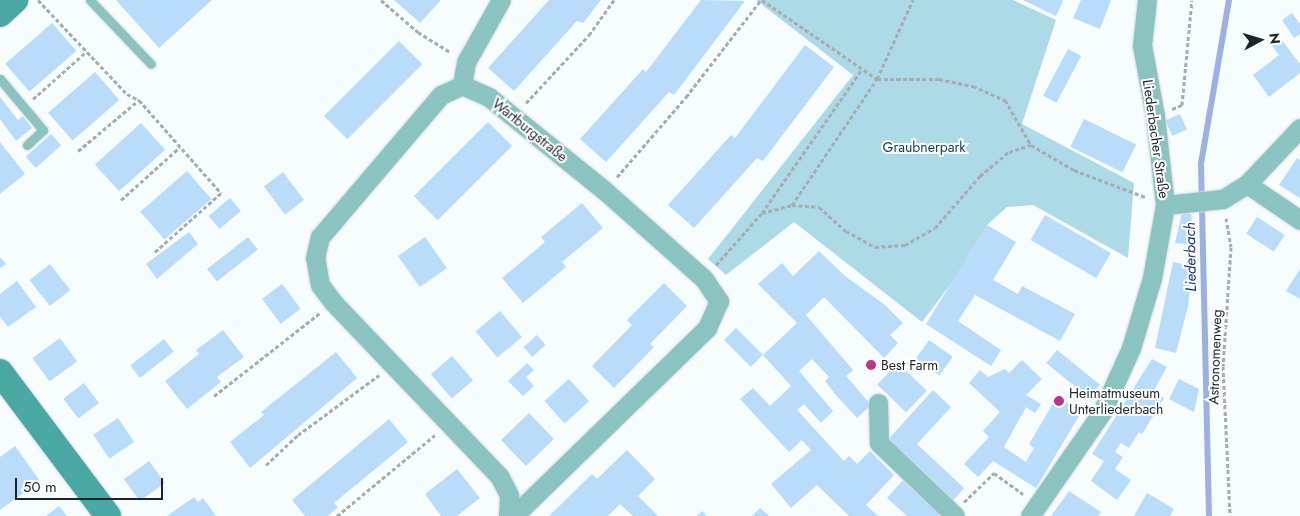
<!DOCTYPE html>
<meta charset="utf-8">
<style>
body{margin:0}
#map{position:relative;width:1300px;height:516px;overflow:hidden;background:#f7fcfd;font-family:Jost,sans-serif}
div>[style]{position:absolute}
.green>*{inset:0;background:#acdae7}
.stream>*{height:5.5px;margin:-2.75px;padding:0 2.75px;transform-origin:2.75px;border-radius:2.75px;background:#9eb0df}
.building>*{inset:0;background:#b8dcfa;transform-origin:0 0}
.path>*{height:3px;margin-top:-1.5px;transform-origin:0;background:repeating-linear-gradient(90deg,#a7adaf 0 4px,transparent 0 6.5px)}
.roads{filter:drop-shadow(0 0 1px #d4dadb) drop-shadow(0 0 1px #d4dadb)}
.lane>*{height:9px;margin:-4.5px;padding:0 4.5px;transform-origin:4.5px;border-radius:4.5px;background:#8bc3c1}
.street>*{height:19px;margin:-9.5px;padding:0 9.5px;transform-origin:9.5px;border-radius:9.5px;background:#8bc3c1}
.secondary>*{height:26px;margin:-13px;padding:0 13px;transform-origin:13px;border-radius:13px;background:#49a7a4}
.dots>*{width:14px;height:14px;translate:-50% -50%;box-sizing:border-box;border:2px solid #fff;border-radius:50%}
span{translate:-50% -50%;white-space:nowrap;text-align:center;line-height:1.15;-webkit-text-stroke:4px #fff;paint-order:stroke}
.street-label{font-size:14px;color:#1d2528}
.park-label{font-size:14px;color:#033f4d}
.poi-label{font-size:14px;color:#1d2528}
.left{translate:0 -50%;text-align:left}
.water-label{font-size:15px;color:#22336b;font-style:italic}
.north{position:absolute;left:1235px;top:15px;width:50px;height:50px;-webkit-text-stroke:4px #fff;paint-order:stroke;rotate:84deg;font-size:14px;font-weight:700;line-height:20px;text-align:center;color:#1d2528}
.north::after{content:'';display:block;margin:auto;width:18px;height:22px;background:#1d2528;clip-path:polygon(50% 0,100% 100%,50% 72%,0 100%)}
.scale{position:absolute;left:15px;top:478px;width:148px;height:22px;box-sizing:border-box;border:2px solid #1d2528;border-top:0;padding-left:6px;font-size:15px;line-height:18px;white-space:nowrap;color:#1d2528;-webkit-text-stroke:4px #fff;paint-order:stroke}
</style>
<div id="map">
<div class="green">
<div style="clip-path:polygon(756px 0,1013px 0,1056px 20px,1022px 124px,1134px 183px,1128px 258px,1033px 205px,1007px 207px,987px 225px,953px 281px,922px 322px,794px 222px,726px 275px,708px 259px,853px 75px)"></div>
</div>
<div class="stream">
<div style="left:1209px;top:516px;width:352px;rotate:-91.3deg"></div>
<div style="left:1201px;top:164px;width:166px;rotate:-80.3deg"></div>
</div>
<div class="building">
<div style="clip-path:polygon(116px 0,212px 0,159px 48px)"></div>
<div style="clip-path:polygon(394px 0,441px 0,420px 23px)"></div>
<div style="clip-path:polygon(549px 0,601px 0,583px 23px,577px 21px,514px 91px,488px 68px)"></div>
<div style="clip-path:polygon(701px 0,745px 1px,674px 95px,669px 92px,606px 162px,580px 139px,643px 69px,646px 72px)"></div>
<div style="clip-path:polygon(1023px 0,1061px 0,1063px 1px,1056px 16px)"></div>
<div style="clip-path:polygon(1081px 0,1111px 0,1100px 29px,1073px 18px)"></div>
<div style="clip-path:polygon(1292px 13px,1300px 24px,1300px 34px,1294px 38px,1282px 20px)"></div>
<div style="left:52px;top:23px;width:37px;height:62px;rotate:49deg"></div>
<div style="clip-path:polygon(1281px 39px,1300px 64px,1300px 73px,1269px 97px,1253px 75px,1279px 55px,1272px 46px)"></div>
<div style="left:399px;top:41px;width:33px;height:106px;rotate:45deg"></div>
<div style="clip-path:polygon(805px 45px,834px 67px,763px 161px,757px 158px,694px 228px,668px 205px,731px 135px,735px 138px)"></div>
<div style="left:1068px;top:49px;width:15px;height:53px;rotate:28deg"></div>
<div style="left:95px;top:72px;width:37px;height:62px;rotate:49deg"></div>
<div style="clip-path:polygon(0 97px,18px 120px,23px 116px,32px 128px,16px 141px,0 119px)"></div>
<div style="left:1180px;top:114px;width:17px;height:16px;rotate:66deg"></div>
<div style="left:1084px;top:119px;width:58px;height:31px;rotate:26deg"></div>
<div style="left:488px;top:122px;width:34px;height:105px;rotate:45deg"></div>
<div style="left:141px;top:123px;width:36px;height:62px;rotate:48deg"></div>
<div style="left:51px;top:134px;width:15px;height:34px;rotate:48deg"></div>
<div style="clip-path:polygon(0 142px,25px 174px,0 194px)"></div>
<div style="clip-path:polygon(1297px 158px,1300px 160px,1300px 198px,1279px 185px)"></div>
<div style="left:187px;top:171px;width:37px;height:62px;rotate:49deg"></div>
<div style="left:283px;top:172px;width:35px;height:24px;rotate:53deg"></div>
<div style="left:230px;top:198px;width:17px;height:28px;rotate:50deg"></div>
<div style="clip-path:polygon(582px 203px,603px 228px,562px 262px,566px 267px,523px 303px,502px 278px,545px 242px,541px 237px)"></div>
<div style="clip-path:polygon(1182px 213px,1191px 214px,1194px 245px,1175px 243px)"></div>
<div style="left:1045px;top:215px;width:76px;height:29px;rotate:30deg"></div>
<div style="left:1257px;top:217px;width:33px;height:20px;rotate:33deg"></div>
<div style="clip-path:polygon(987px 225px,1016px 242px,993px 280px,1018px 294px,1022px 286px,1075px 314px,1060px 341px,975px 295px,958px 321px,1001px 350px,991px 366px,926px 324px)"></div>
<div style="clip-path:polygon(189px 232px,198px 244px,157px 279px,146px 264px)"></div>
<div style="left:248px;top:237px;width:16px;height:52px;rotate:52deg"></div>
<div style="left:425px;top:237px;width:38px;height:33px;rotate:55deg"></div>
<div style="clip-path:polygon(819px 251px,845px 276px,885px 305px,903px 323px,890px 335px,898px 343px,884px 358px,824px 297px,806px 315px,853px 370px,846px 376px,871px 405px,857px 418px,835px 394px,825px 381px,829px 377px,812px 359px,799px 371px,833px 411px,821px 423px,804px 404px,797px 410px,844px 461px,849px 456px,857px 464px,870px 451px,894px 475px,866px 505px,878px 516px,849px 516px,817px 485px,791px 508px,771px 484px,811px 450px,802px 440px,789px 452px,740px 399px,753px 388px,770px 406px,791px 386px,763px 355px,797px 323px,758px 284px,782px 263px,793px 276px)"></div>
<div style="clip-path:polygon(0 257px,6px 264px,0 268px)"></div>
<div style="clip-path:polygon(1173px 262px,1193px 266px,1188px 306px,1176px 353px,1155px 348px)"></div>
<div style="left:50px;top:264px;width:33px;height:26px;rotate:52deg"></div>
<div style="clip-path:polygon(1300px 269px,1300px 299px,1286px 291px)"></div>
<div style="clip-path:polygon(17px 281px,36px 307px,8px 327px,0 316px,0 294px)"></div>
<div style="clip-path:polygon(664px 283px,687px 306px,650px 344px,654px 347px,614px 388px,592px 366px,632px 325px,627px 320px)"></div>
<div style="left:282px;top:284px;width:31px;height:25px;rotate:53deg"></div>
<div style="left:500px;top:311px;width:34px;height:32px;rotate:50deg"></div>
<div style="left:736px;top:328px;width:38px;height:17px;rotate:45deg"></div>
<div style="clip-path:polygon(223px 330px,244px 357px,217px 377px,221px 382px,187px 409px,165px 381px,199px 354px,196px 350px)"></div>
<div style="left:537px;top:335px;width:13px;height:18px;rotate:48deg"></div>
<div style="left:60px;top:338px;width:29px;height:34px;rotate:54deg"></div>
<div style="left:164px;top:339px;width:16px;height:43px;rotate:52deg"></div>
<div style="left:929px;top:340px;width:29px;height:23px;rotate:35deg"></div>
<div style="left:1057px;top:350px;width:55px;height:17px;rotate:39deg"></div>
<div style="clip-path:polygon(336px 352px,357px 378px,250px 468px,230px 442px,264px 415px,261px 412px)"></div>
<div style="left:452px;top:356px;width:32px;height:28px;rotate:49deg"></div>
<div style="clip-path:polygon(1152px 359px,1167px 367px,1153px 392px,1164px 398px,1142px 434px,1139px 432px,1129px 448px,1121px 443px,1115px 452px,1123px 457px,1115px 469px,1131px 480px,1117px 500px,1091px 481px,1104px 461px,1092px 454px)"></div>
<div style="clip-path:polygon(1022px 360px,1042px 379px,1026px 395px,1041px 404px,1035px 413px,1026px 407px,1004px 447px,1026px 462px,1034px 448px,1029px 444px,1057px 397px,1082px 411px,1036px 488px,993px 461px,978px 477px,964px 464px,989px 437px,983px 431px,1000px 412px,969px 383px,980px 370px,988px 377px,1005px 369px,1009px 373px)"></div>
<div style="clip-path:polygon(527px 363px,534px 370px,526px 377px,534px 386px,523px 396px,508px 381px)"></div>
<div style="left:898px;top:363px;width:40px;height:30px;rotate:44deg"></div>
<div style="left:569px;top:379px;width:30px;height:33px;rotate:48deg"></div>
<div style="clip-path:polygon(1179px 379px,1199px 389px,1194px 412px,1169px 399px)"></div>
<div style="left:84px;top:383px;width:25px;height:26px;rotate:53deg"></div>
<div style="clip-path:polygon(933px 390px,951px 407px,917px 444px,964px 488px,951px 503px,885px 443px)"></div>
<div style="left:529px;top:413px;width:36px;height:39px;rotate:46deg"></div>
<div style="left:118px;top:418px;width:29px;height:30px;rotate:56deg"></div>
<div style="clip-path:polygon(389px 419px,408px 442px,334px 503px,338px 507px,328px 516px,305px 516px,292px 500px)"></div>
<div style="clip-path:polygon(15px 446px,40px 481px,0 510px,0 457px)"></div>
<div style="clip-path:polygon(627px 450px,655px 479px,638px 496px,658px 516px,633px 516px,620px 504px,608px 516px,549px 516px,592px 474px,597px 479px)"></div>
<div style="left:149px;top:461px;width:27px;height:31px;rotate:54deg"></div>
<div style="clip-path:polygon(457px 469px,480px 498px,457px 516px,441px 516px,425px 494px)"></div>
<div style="clip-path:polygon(903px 480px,940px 514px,938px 516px,907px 516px,887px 498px)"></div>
<div style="clip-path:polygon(1069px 491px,1101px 512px,1098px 516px,1051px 516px)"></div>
<div style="clip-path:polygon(1147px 493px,1174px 509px,1170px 516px,1134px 516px)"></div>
<div style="clip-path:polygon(194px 497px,198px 502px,203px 498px,216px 516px,167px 516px)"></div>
<div style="clip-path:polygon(59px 506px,67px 516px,46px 516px)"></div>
<div style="clip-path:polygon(760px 508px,769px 516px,752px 516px)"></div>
<div style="clip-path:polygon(702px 511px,707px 516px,697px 516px)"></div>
</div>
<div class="path">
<div style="left:38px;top:0;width:129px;rotate:46.6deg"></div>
<div style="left:127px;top:94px;width:13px;rotate:27deg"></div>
<div style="left:139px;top:100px;width:124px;rotate:48.6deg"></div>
<div style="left:221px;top:193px;width:90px;rotate:138.2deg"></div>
<div style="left:381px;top:0;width:49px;rotate:40.9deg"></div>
<div style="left:418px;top:32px;width:38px;rotate:32deg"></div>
<div style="left:762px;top:0;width:140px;rotate:34.5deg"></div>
<div style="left:877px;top:79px;width:87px;rotate:-65.5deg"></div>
<div style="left:33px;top:99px;width:72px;rotate:-41.6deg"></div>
<div style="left:526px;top:103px;width:93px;rotate:-47.2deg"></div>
<div style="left:589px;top:35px;width:43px;rotate:-54.5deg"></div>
<div style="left:1172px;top:109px;width:11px;rotate:-22deg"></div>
<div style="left:1182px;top:105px;width:105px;rotate:-84.6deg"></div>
<div style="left:78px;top:151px;width:80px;rotate:-39.9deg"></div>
<div style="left:617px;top:177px;width:106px;rotate:-49.2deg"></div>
<div style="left:686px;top:97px;width:123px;rotate:-52.3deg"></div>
<div style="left:121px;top:200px;width:79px;rotate:-41.9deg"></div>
<div style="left:792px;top:205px;width:27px;rotate:4deg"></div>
<div style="left:819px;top:207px;width:36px;rotate:42deg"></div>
<div style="left:846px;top:231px;width:33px;rotate:29deg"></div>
<div style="left:875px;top:247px;width:30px;rotate:-4deg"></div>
<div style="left:905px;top:245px;width:34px;rotate:-30deg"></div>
<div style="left:935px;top:228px;width:69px;rotate:-49.1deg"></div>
<div style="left:980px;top:176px;width:38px;rotate:-40deg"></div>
<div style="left:1009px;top:152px;width:23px;rotate:-18deg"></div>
<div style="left:1031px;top:145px;width:50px;rotate:30.2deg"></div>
<div style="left:1074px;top:170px;width:76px;rotate:20.8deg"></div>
<div style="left:762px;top:213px;width:31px;rotate:-15deg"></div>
<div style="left:792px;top:205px;width:152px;rotate:-56deg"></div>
<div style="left:877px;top:79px;width:62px"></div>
<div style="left:939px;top:79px;width:35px;rotate:12deg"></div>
<div style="left:973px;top:86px;width:35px;rotate:24deg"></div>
<div style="left:1005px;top:100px;width:52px;rotate:60deg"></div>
<div style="left:1226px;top:218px;width:29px;rotate:80deg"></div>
<div style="left:1231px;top:247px;width:119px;rotate:93.8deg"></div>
<div style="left:1223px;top:366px;width:150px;rotate:87.3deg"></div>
<div style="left:716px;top:265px;width:69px;rotate:-48.5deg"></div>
<div style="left:762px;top:213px;width:175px;rotate:-55.2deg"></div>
<div style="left:214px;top:396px;width:135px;rotate:-38.1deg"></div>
<div style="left:266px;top:465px;width:44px;rotate:-43.2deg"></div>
<div style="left:298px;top:435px;width:101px;rotate:-36.5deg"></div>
<div style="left:964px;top:502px;width:42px;rotate:-44deg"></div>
<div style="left:994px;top:473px;width:36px;rotate:36deg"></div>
<div style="left:337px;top:516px;width:127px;rotate:-39.6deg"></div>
</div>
<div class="roads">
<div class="lane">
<div style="left:90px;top:0;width:88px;rotate:46.4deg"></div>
<div style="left:0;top:79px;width:67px;rotate:49.9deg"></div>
<div style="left:43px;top:130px;width:22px;rotate:137deg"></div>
</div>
<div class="street">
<div style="left:462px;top:85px;width:23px;rotate:-80deg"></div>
<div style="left:466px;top:62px;width:71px;rotate:-60.6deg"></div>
<div style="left:1247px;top:184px;width:64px;rotate:34.2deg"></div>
<div style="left:1165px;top:205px;width:58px;rotate:-5.9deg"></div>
<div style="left:1223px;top:199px;width:28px;rotate:-32deg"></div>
<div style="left:1247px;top:184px;width:77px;rotate:-46.6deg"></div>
<div style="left:878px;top:403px;width:40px;rotate:88.6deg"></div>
<div style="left:879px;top:443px;width:105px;rotate:43.8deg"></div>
<div style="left:508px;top:516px;width:21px;rotate:-87deg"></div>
<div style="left:509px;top:495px;width:20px;rotate:-117deg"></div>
<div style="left:500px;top:477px;width:242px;rotate:-133.7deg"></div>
<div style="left:333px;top:302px;width:21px;rotate:-127deg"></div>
<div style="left:320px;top:285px;width:27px;rotate:-100deg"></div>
<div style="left:315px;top:258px;width:22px;rotate:-77deg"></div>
<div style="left:320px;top:237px;width:187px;rotate:-49.6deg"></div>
<div style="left:441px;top:95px;width:23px;rotate:-25deg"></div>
<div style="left:462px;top:85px;width:30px;rotate:24deg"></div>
<div style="left:489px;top:97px;width:149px;rotate:39deg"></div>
<div style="left:605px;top:191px;width:132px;rotate:41.6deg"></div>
<div style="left:704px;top:279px;width:27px;rotate:56deg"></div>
<div style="left:719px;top:301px;width:30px;rotate:114deg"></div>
<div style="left:707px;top:328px;width:269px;rotate:135.8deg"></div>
<div style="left:1030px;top:516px;width:126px;rotate:-55.3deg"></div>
<div style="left:1102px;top:412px;width:70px;rotate:-65.6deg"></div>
<div style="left:1131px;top:348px;width:73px;rotate:-73.3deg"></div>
<div style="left:1152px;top:278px;width:74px;rotate:-79.9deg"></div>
<div style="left:1165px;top:205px;width:90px;rotate:-96.4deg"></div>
<div style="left:1155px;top:116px;width:72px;rotate:-100.4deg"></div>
<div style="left:1142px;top:45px;width:45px;rotate:-83.7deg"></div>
</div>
<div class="secondary">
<div style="left:0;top:14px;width:21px;rotate:-43deg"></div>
<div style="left:0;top:372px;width:180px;rotate:53.1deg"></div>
</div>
</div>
<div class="dots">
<div style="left:871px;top:365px;background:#b1388b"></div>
<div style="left:1059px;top:401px;background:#b1388b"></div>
</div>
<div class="street-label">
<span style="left:530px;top:130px;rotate:39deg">Wartburgstraße</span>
<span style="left:1156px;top:139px;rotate:82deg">Liederbacher Straße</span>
<span style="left:1215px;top:357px;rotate:-88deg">Astronomenweg</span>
</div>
<div class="park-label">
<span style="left:924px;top:147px">Graubnerpark</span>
</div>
<div class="poi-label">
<span class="left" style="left:881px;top:365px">Best Farm</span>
<span class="left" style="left:1069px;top:401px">Heimatmuseum<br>Unterliederbach</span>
</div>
<div class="water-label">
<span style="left:1191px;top:257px;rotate:-91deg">Liederbach</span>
</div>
<div class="north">N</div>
<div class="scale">50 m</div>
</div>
